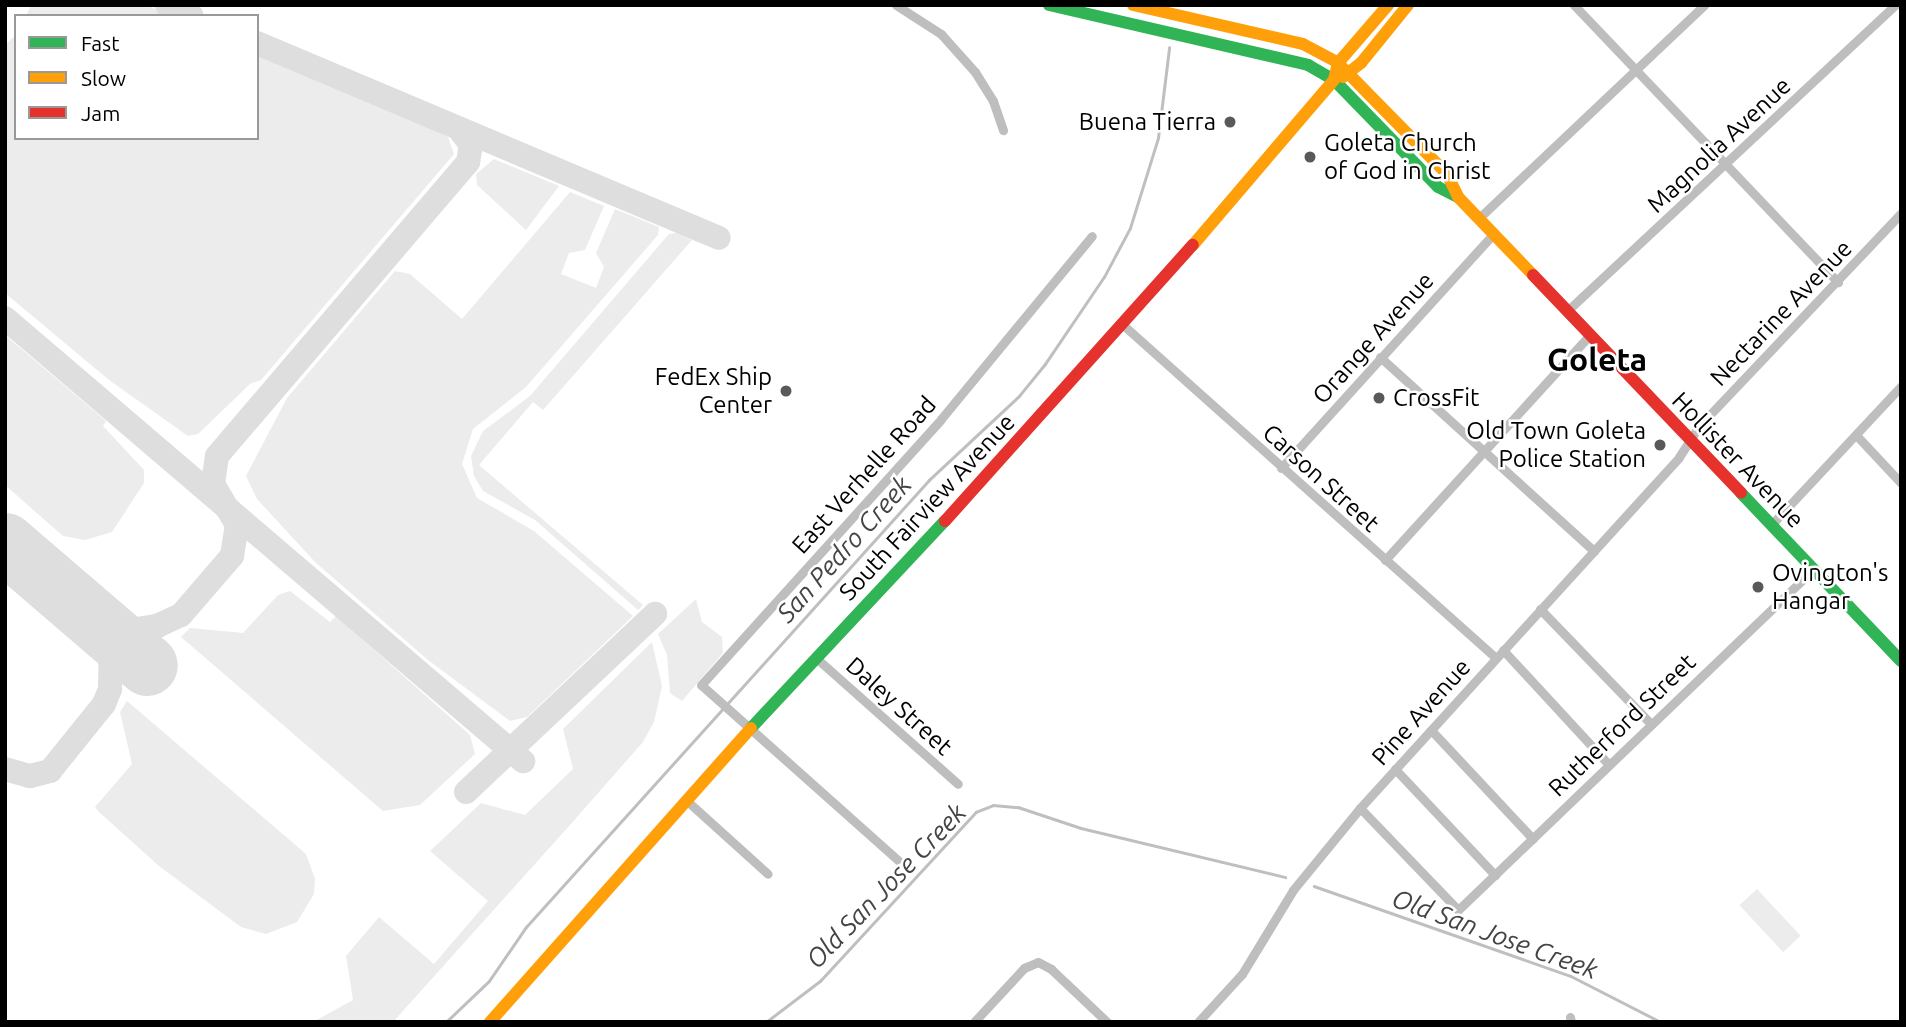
<!DOCTYPE html>
<style>
body{margin:0}
#map{position:relative;width:1906px;height:1027px;overflow:hidden;background:#fff;font-family:Ubuntu,sans-serif}
div>[style]{position:absolute}
.green>*{inset:0;background:#ececec;transform-origin:0 0}
.stream>*{height:2.5px;margin:-1.25px;padding:0 1.25px;transform-origin:1.25px;border-radius:1.25px;background:#bfbfbf}
.taxiway>*{height:24px;margin:-12px;padding:0 12px;transform-origin:12px;border-radius:12px;background:#dedede}
.runway>*{height:61px;margin:-30.5px;padding:0 30.5px;transform-origin:30.5px;border-radius:30.5px;background:#dedede}
.street>*{height:9px;margin:-4.5px;padding:0 4.5px;transform-origin:4.5px;border-radius:4.5px;background:#bebebe}
.fast>*{height:12px;margin:-6px;padding:0 6px;transform-origin:6px;border-radius:6px;background:#30b455}
.slow>*{height:12px;margin:-6px;padding:0 6px;transform-origin:6px;border-radius:6px;background:#ff9f0a}
.jam>*{height:12px;margin:-6px;padding:0 6px;transform-origin:6px;border-radius:6px;background:#e5322d}
.dots>*{width:19px;height:19px;translate:-50% -50%;box-sizing:border-box;border:4px solid #fff;border-radius:50%}
span{translate:-50% -50%;white-space:nowrap;text-align:center;line-height:1.15;-webkit-text-stroke:5px #fff;paint-order:stroke}
.poi-label{font-size:24px;color:#000}
.right{translate:-100% -50%;text-align:right}
.left{translate:0 -50%;text-align:left}
.street-label{font-size:24px;color:#000}
.water-label{font-size:26px;color:#444;font-style:italic}
.district-label{font-size:32px;color:#000;font-weight:700}
.frame{position:absolute;inset:0;border:7px solid #000;pointer-events:none}
.legend{position:absolute;left:14px;top:14px;width:245px;height:126px;box-sizing:border-box;background:#fff;border:2px solid #999;margin:0;padding:9px 12px;list-style:none;font-size:21px;color:#000}
.legend li{display:flex;align-items:center;gap:14px;height:35px}
.legend b{width:35px;border:2px solid #999}
</style>
<div id="map">
<div class="green">
<div style="clip-path:polygon(31px 5px,146px 5px,171px 16px,26px 16px)"></div>
<div style="clip-path:polygon(16px 35px,16px 138px,257px 138px,257px 53px,433px 127px,448px 137px,454px 154px,261px 380px,250px 384px,198px 434px,188px 436px,109px 380px,5px 293px,5px 45px)"></div>
<div style="clip-path:polygon(494px 159px,559px 186px,526px 230px,477px 185px,476px 174px)"></div>
<div style="clip-path:polygon(570px 192px,604px 206px,585px 250px,569px 253px,561px 274px,596px 288px,604px 267px,596px 253px,615px 209px,659px 227px,658px 235px,526px 387px,473px 429px,462px 464px,477px 498px,534px 531px,633px 616px,527px 717px,510px 721px,428px 660px,315px 562px,257px 499px,246px 476px,287px 398px,395px 271px,410px 274px,462px 319px)"></div>
<div style="clip-path:polygon(677px 233px,692px 240px,543px 410px,533px 402px,479px 465px,643px 605px,638px 610px,535px 520px,483px 491px,474px 476px,471px 456px,483px 431px,530px 396px,669px 234px)"></div>
<div style="clip-path:polygon(5px 335px,106px 421px,103px 426px,144px 470px,144px 483px,112px 532px,85px 540px,63px 536px,5px 485px)"></div>
<div style="clip-path:polygon(290px 591px,330px 622px,336px 616px,470px 735px,475px 754px,420px 805px,383px 811px,181px 637px,190px 628px,243px 633px,278px 595px)"></div>
<div style="clip-path:polygon(696px 599px,702px 622px,722px 637px,723px 653px,682px 701px,670px 693px,667px 655px,658px 634px)"></div>
<div style="clip-path:polygon(652px 642px,662px 686px,654px 722px,643px 742px,570px 825px,393px 1022px,313px 1022px,353px 1000px,346px 956px,379px 917px,434px 964px,488px 901px,430px 851px,481px 803px,525px 815px,573px 769px,563px 729px)"></div>
<div style="clip-path:polygon(127px 701px,306px 854px,315px 879px,314px 894px,297px 922px,266px 934px,241px 927px,159px 866px,99px 812px,95px 807px,132px 764px,120px 712px)"></div>
<div style="left:1757px;top:889px;width:64px;height:24px;rotate:47deg"></div>
</div>
<div class="stream">
<div style="left:1314px;top:886px;width:272px;rotate:19.3deg"></div>
<div style="left:1571px;top:976px;width:101px;rotate:27.1deg"></div>
<div style="left:446px;top:1022px;width:59px;rotate:-43.6deg"></div>
<div style="left:489px;top:981px;width:65px;rotate:-55.6deg"></div>
<div style="left:526px;top:927px;width:602px;rotate:-47.96deg"></div>
<div style="left:929px;top:480px;width:123px;rotate:-43deg"></div>
<div style="left:1019px;top:396px;width:41px;rotate:-50.9deg"></div>
<div style="left:1045px;top:364px;width:105px;rotate:-55.9deg"></div>
<div style="left:1104px;top:277px;width:55px;rotate:-62deg"></div>
<div style="left:1130px;top:228px;width:94px;rotate:-72.7deg"></div>
<div style="left:1158px;top:138px;width:91px;rotate:-83deg"></div>
<div style="left:766px;top:1022px;width:68px;rotate:-37.2deg"></div>
<div style="left:820px;top:981px;width:230px;rotate:-47.3deg"></div>
<div style="left:976px;top:812px;width:18px;rotate:-22deg"></div>
<div style="left:993px;top:805px;width:25px;rotate:5deg"></div>
<div style="left:1018px;top:807px;width:66px;rotate:18.4deg"></div>
<div style="left:1081px;top:828px;width:210px;rotate:13.5deg"></div>
</div>
<div class="taxiway">
<div style="left:167px;top:5px;width:27px;rotate:24deg"></div>
<div style="left:257px;top:43px;width:501px;rotate:22.88deg"></div>
<div style="left:5px;top:318px;width:682px;rotate:40.54deg"></div>
<div style="left:5px;top:769px;width:26px;rotate:16deg"></div>
<div style="left:30px;top:776px;width:21px;rotate:-14deg"></div>
<div style="left:50px;top:771px;width:86px;rotate:-51.1deg"></div>
<div style="left:104px;top:704px;width:16px;rotate:-68deg"></div>
<div style="left:110px;top:689px;width:56px;rotate:-89deg"></div>
<div style="left:111px;top:633px;width:47px;rotate:-8.7deg"></div>
<div style="left:157px;top:626px;width:26px;rotate:-25deg"></div>
<div style="left:181px;top:615px;width:78px;rotate:-49.2deg"></div>
<div style="left:232px;top:556px;width:31px;rotate:-81deg"></div>
<div style="left:237px;top:525px;width:48px;rotate:-120.3deg"></div>
<div style="left:213px;top:484px;width:28px;rotate:-82deg"></div>
<div style="left:217px;top:456px;width:387px;rotate:-49.5deg"></div>
<div style="left:468px;top:162px;width:17px;rotate:-80deg"></div>
<div style="left:471px;top:145px;width:20px;rotate:-127deg"></div>
<div style="left:466px;top:792px;width:260px;rotate:-43.3deg"></div>
</div>
<div class="runway">
<div style="left:5px;top:543px;width:187px;rotate:40.7deg"></div>
</div>
<div class="street">
<div style="left:896px;top:5px;width:54px;rotate:32.8deg"></div>
<div style="left:941px;top:34px;width:51px;rotate:48.2deg"></div>
<div style="left:975px;top:72px;width:34px;rotate:58deg"></div>
<div style="left:993px;top:101px;width:31px;rotate:71deg"></div>
<div style="left:1574px;top:5px;width:383px;rotate:46.4deg"></div>
<div style="left:1479px;top:218px;width:310px;rotate:-43.4deg"></div>
<div style="left:1567px;top:311px;width:449px;rotate:-43deg"></div>
<div style="left:1122px;top:324px;width:501px;rotate:41.77deg"></div>
<div style="left:1380px;top:357px;width:289px;rotate:42.2deg"></div>
<div style="left:1857px;top:436px;width:64px;rotate:46.9deg"></div>
<div style="left:1281px;top:468px;width:316px;rotate:-47.8deg"></div>
<div style="left:1771px;top:525px;width:190px;rotate:-46.9deg"></div>
<div style="left:1385px;top:560px;width:304px;rotate:-47.7deg"></div>
<div style="left:1540px;top:609px;width:160px;rotate:46deg"></div>
<div style="left:1503px;top:650px;width:156px;rotate:47.3deg"></div>
<div style="left:815px;top:657px;width:191px;rotate:41.6deg"></div>
<div style="left:1431px;top:730px;width:149px;rotate:46.9deg"></div>
<div style="left:1395px;top:769px;width:146px;rotate:46.7deg"></div>
<div style="left:686px;top:800px;width:110px;rotate:42.1deg"></div>
<div style="left:1360px;top:808px;width:141px;rotate:46.1deg"></div>
<div style="left:1458px;top:910px;width:492px;rotate:-43.8deg"></div>
<div style="left:900px;top:862px;width:266px;rotate:-138.3deg"></div>
<div style="left:701px;top:685px;width:358px;rotate:-47.9deg"></div>
<div style="left:941px;top:419px;width:237px;rotate:-50.5deg"></div>
<div style="left:1570px;top:1017px;width:5px;rotate:79deg"></div>
<div style="left:974px;top:1022px;width:74px;rotate:-47.2deg"></div>
<div style="left:1024px;top:968px;width:15px;rotate:-23deg"></div>
<div style="left:1038px;top:962px;width:15px;rotate:28deg"></div>
<div style="left:1051px;top:969px;width:77px;rotate:43.4deg"></div>
<div style="left:1198px;top:1022px;width:65px;rotate:-47.5deg"></div>
<div style="left:1242px;top:974px;width:98px;rotate:-58.7deg"></div>
<div style="left:1293px;top:890px;width:106px;rotate:-50.7deg"></div>
<div style="left:1360px;top:808px;width:474px;rotate:-47.7deg"></div>
<div style="left:1679px;top:457px;width:38px;rotate:-57deg"></div>
<div style="left:1700px;top:425px;width:292px;rotate:-46.5deg"></div>
</div>
<div class="fast">
<div style="left:1049px;top:5px;width:266px;rotate:13deg"></div>
<div style="left:1308px;top:65px;width:30px;rotate:30deg"></div>
<div style="left:1334px;top:80px;width:149px;rotate:45.8deg"></div>
<div style="left:1438px;top:187px;width:22px;rotate:27deg"></div>
<div style="left:1741px;top:493px;width:232px;rotate:46.4deg"></div>
<div style="left:751px;top:728px;width:284px;rotate:-46.9deg"></div>
</div>
<div class="slow">
<div style="left:1133px;top:5px;width:174px;rotate:12.9deg"></div>
<div style="left:1303px;top:44px;width:40px;rotate:28deg"></div>
<div style="left:1338px;top:63px;width:156px;rotate:45.5deg"></div>
<div style="left:1447px;top:174px;width:25px;rotate:64deg"></div>
<div style="left:1458px;top:197px;width:108px;rotate:46.1deg"></div>
<div style="left:1343px;top:77px;width:23px;rotate:-38deg"></div>
<div style="left:1361px;top:63px;width:75px;rotate:-51deg"></div>
<div style="left:1193px;top:245px;width:217px;rotate:-49.5deg"></div>
<div style="left:1334px;top:80px;width:17px;rotate:-77deg"></div>
<div style="left:1338px;top:63px;width:77px;rotate:-49.2deg"></div>
<div style="left:490px;top:1022px;width:393px;rotate:-48.4deg"></div>
</div>
<div class="jam">
<div style="left:1533px;top:275px;width:301px;rotate:46.3deg"></div>
<div style="left:945px;top:521px;width:371px;rotate:-48.1deg"></div>
</div>
<div class="dots">
<div style="left:1230px;top:122px;background:#595959"></div>
<div style="left:1310px;top:157px;background:#595959"></div>
<div style="left:786px;top:391px;background:#595959"></div>
<div style="left:1379px;top:398px;background:#595959"></div>
<div style="left:1660px;top:445px;background:#595959"></div>
<div style="left:1758px;top:587px;background:#595959"></div>
</div>
<div class="poi-label">
<span class="right" style="left:1216px;top:122px">Buena Tierra</span>
<span class="left" style="left:1324px;top:157px">Goleta Church<br>of God in Christ</span>
<span class="right" style="left:772px;top:391px">FedEx Ship<br>Center</span>
<span class="left" style="left:1393px;top:398px">CrossFit</span>
<span class="right" style="left:1646px;top:445px">Old Town Goleta<br>Police Station</span>
<span class="left" style="left:1772px;top:587px">Ovington's<br>Hangar</span>
</div>
<div class="street-label">
<span style="left:1719px;top:145px;rotate:-43deg">Magnolia Avenue</span>
<span style="left:1781px;top:313px;rotate:-46deg">Nectarine Avenue</span>
<span style="left:1373px;top:338px;rotate:-48deg">Orange Avenue</span>
<span style="left:1738px;top:460px;rotate:46deg">Hollister Avenue</span>
<span style="left:864px;top:475px;rotate:-48deg">East Verhelle Road</span>
<span style="left:1321px;top:478px;rotate:42deg">Carson Street</span>
<span style="left:927px;top:507px;rotate:-47deg">South Fairview Avenue</span>
<span style="left:899px;top:706px;rotate:42deg">Daley Street</span>
<span style="left:1421px;top:712px;rotate:-48deg">Pine Avenue</span>
<span style="left:1622px;top:725px;rotate:-44deg">Rutherford Street</span>
</div>
<div class="water-label">
<span style="left:844px;top:549px;rotate:-48deg">San Pedro Creek</span>
<span style="left:886px;top:886px;rotate:-46deg">Old San Jose Creek</span>
<span style="left:1495px;top:934px;rotate:20deg">Old San Jose Creek</span>
</div>
<div class="district-label">
<span style="left:1597px;top:359px">Goleta</span>
</div>
<div class="frame"></div>
<ul class="legend">
<li><b style="height:9px;background:#30b455"></b>Fast</li>
<li><b style="height:9px;background:#ff9f0a"></b>Slow</li>
<li><b style="height:9px;background:#e5322d"></b>Jam</li>
</ul>
</div>
